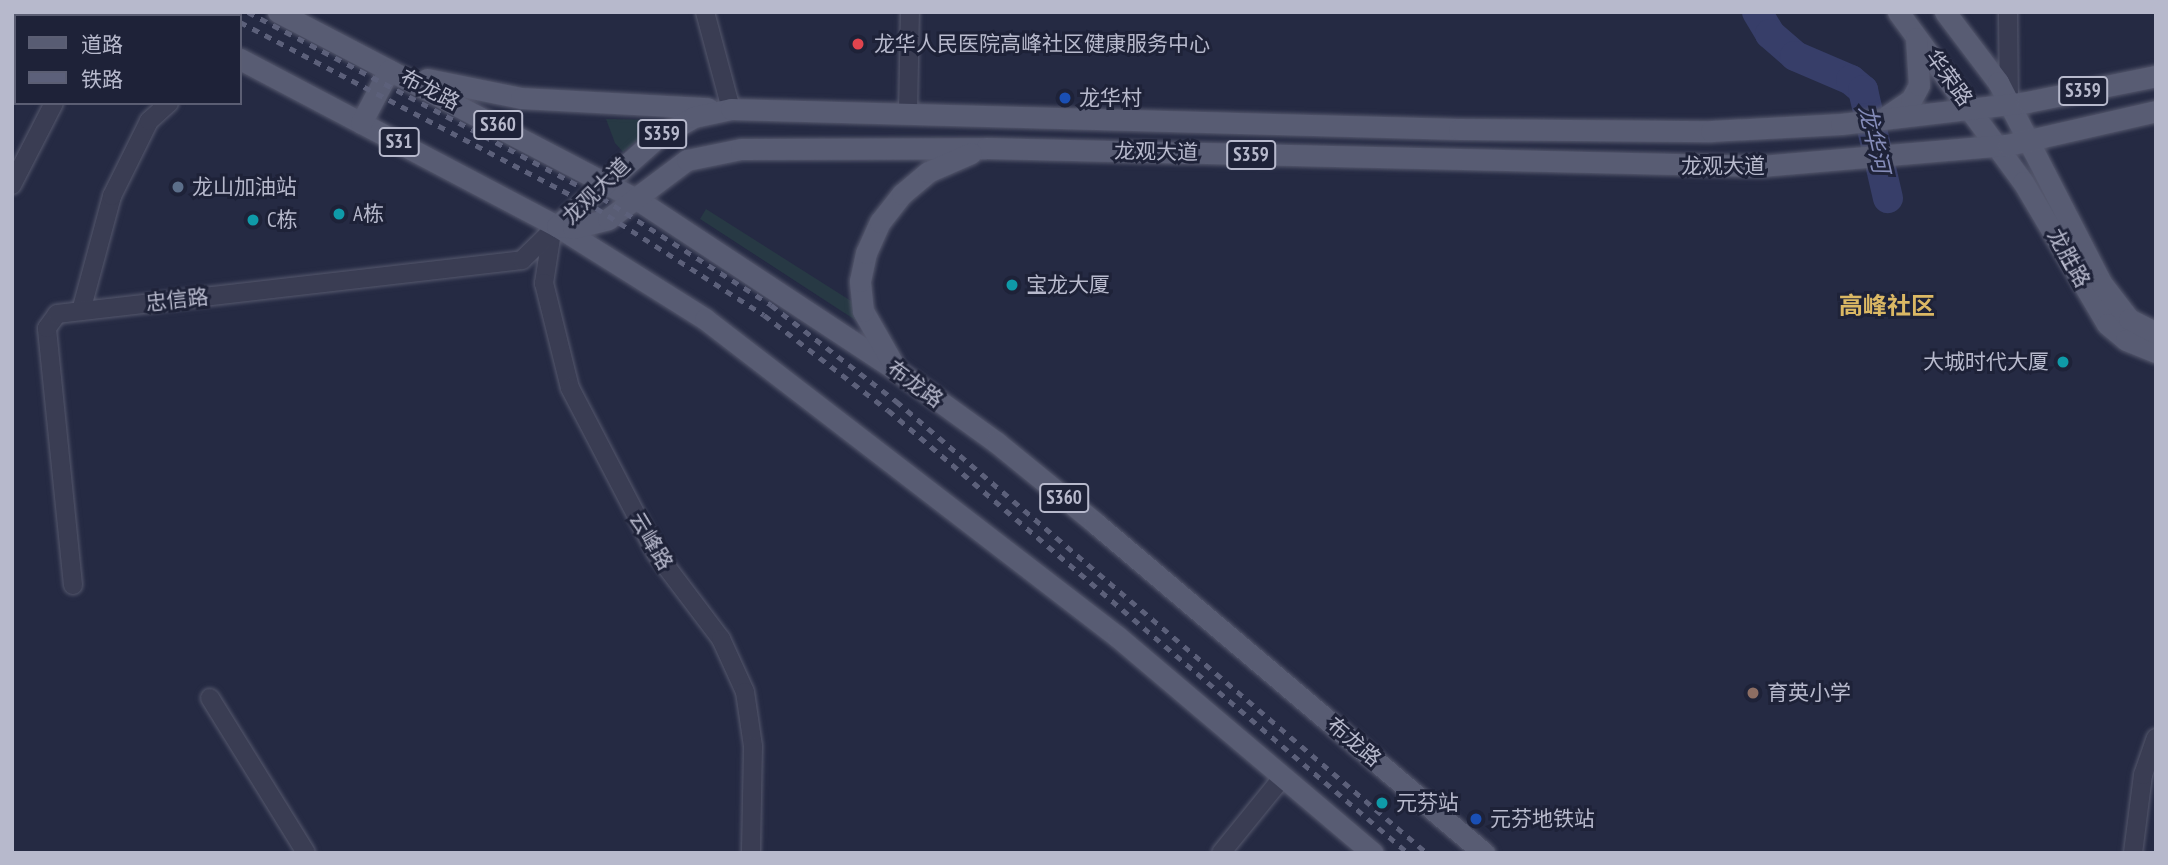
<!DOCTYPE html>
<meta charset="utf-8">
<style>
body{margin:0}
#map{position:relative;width:2168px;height:865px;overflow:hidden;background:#252a43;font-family:"PT Sans Narrow","Noto Sans SC",sans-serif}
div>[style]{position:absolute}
.green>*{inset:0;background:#273944}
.river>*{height:30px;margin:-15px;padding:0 15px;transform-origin:15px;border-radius:15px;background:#373e69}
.roads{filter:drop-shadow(0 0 2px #55586d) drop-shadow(0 0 2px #55586d)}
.minor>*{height:18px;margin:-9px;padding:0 9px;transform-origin:9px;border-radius:9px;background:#3a3d53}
.major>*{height:21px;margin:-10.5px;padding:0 10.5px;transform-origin:10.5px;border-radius:10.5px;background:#585c73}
.rail>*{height:5px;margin-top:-2.5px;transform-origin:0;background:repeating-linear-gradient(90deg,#5c607a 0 7px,transparent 0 14px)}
.dots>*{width:19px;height:19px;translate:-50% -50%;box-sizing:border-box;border:4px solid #1e2238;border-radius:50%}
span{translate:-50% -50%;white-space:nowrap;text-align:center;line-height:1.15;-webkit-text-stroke:6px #1e2238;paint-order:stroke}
.shield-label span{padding:2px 5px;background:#1e2238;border:2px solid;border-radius:5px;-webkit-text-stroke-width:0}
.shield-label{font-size:19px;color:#b7b9cc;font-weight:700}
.poi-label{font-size:21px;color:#b7b9cc}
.left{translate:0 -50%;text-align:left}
.right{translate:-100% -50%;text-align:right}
.street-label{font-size:21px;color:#b7b9cc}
.water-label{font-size:23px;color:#858cb9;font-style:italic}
.quarter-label{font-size:24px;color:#dbb864;font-weight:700}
.frame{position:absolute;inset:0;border:14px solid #b7b9cc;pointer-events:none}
.legend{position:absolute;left:14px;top:14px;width:228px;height:91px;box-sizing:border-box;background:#1e2238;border:2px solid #5b5e73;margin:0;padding:9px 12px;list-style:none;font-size:21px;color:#b7b9cc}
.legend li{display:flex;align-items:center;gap:14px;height:35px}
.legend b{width:35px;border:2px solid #5b5e73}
</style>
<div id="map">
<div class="green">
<div style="clip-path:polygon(606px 119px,656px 120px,658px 123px,623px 152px,615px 143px)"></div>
<div style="clip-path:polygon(706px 209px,859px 306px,860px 323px,700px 219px)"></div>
</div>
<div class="river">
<div style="left:1757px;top:12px;width:26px;rotate:59deg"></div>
<div style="left:1770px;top:34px;width:33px;rotate:41deg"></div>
<div style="left:1795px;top:56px;width:61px;rotate:23.2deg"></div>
<div style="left:1851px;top:80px;width:16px;rotate:40deg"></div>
<div style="left:1863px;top:90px;width:111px;rotate:77deg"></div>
</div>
<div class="roads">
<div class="minor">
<div style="left:705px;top:12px;width:100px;rotate:75deg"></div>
<div style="left:2008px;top:12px;width:92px;rotate:89.4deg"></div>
<div style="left:93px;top:16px;width:4px;rotate:-63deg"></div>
<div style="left:908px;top:113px;width:101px;rotate:-88.9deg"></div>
<div style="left:12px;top:185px;width:92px;rotate:-62.9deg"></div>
<div style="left:551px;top:238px;width:46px;rotate:98.8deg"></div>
<div style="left:544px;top:283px;width:108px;rotate:76.1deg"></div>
<div style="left:570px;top:388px;width:186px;rotate:62.5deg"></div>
<div style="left:656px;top:553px;width:108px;rotate:52.9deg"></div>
<div style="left:721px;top:639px;width:58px;rotate:65.6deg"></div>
<div style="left:745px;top:692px;width:55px;rotate:81.6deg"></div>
<div style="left:753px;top:746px;width:107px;rotate:91.1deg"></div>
<div style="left:81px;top:311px;width:119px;rotate:-74.9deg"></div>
<div style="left:112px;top:196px;width:84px;rotate:-63.7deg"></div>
<div style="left:149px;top:121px;width:27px;rotate:-42deg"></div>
<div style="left:73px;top:585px;width:258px;rotate:-95.8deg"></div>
<div style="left:47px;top:328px;width:17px;rotate:-54deg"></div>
<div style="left:57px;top:314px;width:468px;rotate:-6.6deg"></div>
<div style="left:522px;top:260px;width:49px;rotate:-44.2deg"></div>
<div style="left:210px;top:698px;width:182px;rotate:58.2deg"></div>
<div style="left:1221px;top:853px;width:97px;rotate:-50.9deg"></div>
<div style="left:2133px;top:853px;width:79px;rotate:-82.7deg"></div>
<div style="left:2143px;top:775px;width:39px;rotate:-71deg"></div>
</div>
<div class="major">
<div style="left:151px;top:12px;width:7px;rotate:34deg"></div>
<div style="left:278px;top:12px;width:406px;rotate:27.6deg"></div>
<div style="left:638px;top:200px;width:309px;rotate:33.4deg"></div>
<div style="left:896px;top:370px;width:123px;rotate:35.8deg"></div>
<div style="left:996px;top:442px;width:127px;rotate:39.2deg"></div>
<div style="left:1094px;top:522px;width:512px;rotate:40.32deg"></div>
<div style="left:1898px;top:12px;width:211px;rotate:53.7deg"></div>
<div style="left:2023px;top:182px;width:165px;rotate:59.4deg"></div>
<div style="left:2107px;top:324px;width:25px;rotate:40deg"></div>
<div style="left:2126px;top:340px;width:32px;rotate:22deg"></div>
<div style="left:1945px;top:12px;width:88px;rotate:52.9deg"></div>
<div style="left:1998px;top:82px;width:227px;rotate:62.8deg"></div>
<div style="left:2102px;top:284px;width:44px;rotate:52.4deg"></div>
<div style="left:2129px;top:319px;width:30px;rotate:27deg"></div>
<div style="left:240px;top:59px;width:358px;rotate:27.8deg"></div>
<div style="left:557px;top:226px;width:175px;rotate:32.1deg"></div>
<div style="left:705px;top:319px;width:521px;rotate:37.6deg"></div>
<div style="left:1118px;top:637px;width:334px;rotate:40.3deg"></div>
<div style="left:427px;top:79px;width:96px;rotate:11.4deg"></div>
<div style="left:521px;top:98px;width:187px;rotate:3.1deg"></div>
<div style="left:1887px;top:116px;width:29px;rotate:-34deg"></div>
<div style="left:1911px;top:100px;width:17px;rotate:-62deg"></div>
<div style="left:1919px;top:85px;width:47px;rotate:-93.7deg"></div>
<div style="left:361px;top:123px;width:60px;rotate:-62.2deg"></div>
<div style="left:557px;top:226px;width:135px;rotate:-41.4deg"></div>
<div style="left:658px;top:137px;width:41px;rotate:-29.1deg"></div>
<div style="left:694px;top:117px;width:38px;rotate:-12deg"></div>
<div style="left:731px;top:109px;width:728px;rotate:1.57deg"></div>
<div style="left:1459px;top:129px;width:252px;rotate:0.5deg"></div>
<div style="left:1711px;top:131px;width:130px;rotate:-3.1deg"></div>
<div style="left:1841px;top:124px;width:187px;rotate:-6.7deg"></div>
<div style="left:2027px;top:102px;width:132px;rotate:-11.4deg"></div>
<div style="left:557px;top:226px;width:16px;rotate:7deg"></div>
<div style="left:573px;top:228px;width:36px;rotate:-14deg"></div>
<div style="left:608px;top:219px;width:99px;rotate:-36.8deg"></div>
<div style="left:687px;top:160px;width:55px;rotate:-11.5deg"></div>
<div style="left:741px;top:149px;width:245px;rotate:-0.2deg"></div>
<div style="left:986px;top:148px;width:775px;rotate:1.33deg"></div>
<div style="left:1761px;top:166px;width:248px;rotate:-4.9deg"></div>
<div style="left:2008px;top:145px;width:152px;rotate:-12.9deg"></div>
<div style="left:892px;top:362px;width:59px;rotate:-119.6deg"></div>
<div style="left:863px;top:311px;width:30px;rotate:-96deg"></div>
<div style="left:860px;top:281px;width:29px;rotate:-78deg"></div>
<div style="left:866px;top:253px;width:34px;rotate:-66deg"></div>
<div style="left:880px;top:222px;width:36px;rotate:-52deg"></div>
<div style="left:902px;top:194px;width:34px;rotate:-40deg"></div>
<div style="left:928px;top:172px;width:47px;rotate:-23.8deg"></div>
</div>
</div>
<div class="rail">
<div style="left:221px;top:12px;width:8px;rotate:30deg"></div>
<div style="left:248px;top:12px;width:400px;rotate:27.7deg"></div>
<div style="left:602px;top:198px;width:200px;rotate:32.3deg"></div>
<div style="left:771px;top:305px;width:158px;rotate:37.5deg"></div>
<div style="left:896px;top:401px;width:697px;rotate:40.41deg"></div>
<div style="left:240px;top:22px;width:402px;rotate:27.6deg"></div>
<div style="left:596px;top:208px;width:199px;rotate:32.5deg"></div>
<div style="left:764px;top:315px;width:156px;rotate:37.5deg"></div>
<div style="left:888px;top:410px;width:683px;rotate:40.43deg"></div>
</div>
<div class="dots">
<div style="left:858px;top:44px;background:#e0444e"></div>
<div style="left:1065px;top:98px;background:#1a4fb4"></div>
<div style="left:178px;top:187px;background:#5c6f8a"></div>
<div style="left:339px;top:214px;background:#0f9aa8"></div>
<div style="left:253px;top:220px;background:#0f9aa8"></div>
<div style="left:1012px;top:285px;background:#0f9aa8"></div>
<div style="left:2063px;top:362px;background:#0f9aa8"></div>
<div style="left:1753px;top:693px;background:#8d6e63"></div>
<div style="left:1382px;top:803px;background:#0f9aa8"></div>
<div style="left:1476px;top:819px;background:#1a4fb4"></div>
</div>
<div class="shield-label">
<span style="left:2083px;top:91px">S359</span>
<span style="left:498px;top:125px">S360</span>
<span style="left:662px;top:134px">S359</span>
<span style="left:399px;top:142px">S31</span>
<span style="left:1251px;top:155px">S359</span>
<span style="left:1064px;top:498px">S360</span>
</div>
<div class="poi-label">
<span class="left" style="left:874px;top:44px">龙华人民医院高峰社区健康服务中心</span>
<span class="left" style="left:1079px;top:98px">龙华村</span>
<span class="left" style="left:192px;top:187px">龙山加油站</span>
<span class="left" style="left:353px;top:214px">A栋</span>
<span class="left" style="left:267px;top:220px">C栋</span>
<span class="left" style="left:1026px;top:285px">宝龙大厦</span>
<span class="right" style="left:2049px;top:362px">大城时代大厦</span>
<span class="left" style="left:1767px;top:693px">育英小学</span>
<span class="left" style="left:1396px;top:803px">元芬站</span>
<span class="left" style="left:1490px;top:819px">元芬地铁站</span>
</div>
<div class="street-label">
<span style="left:1949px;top:78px;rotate:54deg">华荣路</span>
<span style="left:430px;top:90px;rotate:27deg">布龙路</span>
<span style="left:1156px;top:152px;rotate:1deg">龙观大道</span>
<span style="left:1723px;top:166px">龙观大道</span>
<span style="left:596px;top:191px;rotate:-44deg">龙观大道</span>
<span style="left:2069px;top:258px;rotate:61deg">龙胜路</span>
<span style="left:177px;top:300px;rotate:-6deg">忠信路</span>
<span style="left:915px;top:384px;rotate:36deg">布龙路</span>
<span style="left:651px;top:541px;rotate:59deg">云峰路</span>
<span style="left:1354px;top:742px;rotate:40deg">布龙路</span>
</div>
<div class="water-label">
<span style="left:1874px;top:139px;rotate:77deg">龙华河</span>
</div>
<div class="quarter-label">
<span style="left:1887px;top:306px">高峰社区</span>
</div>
<div class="frame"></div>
<ul class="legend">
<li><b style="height:9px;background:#585c73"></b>道路</li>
<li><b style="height:9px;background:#5c607a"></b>铁路</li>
</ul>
</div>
